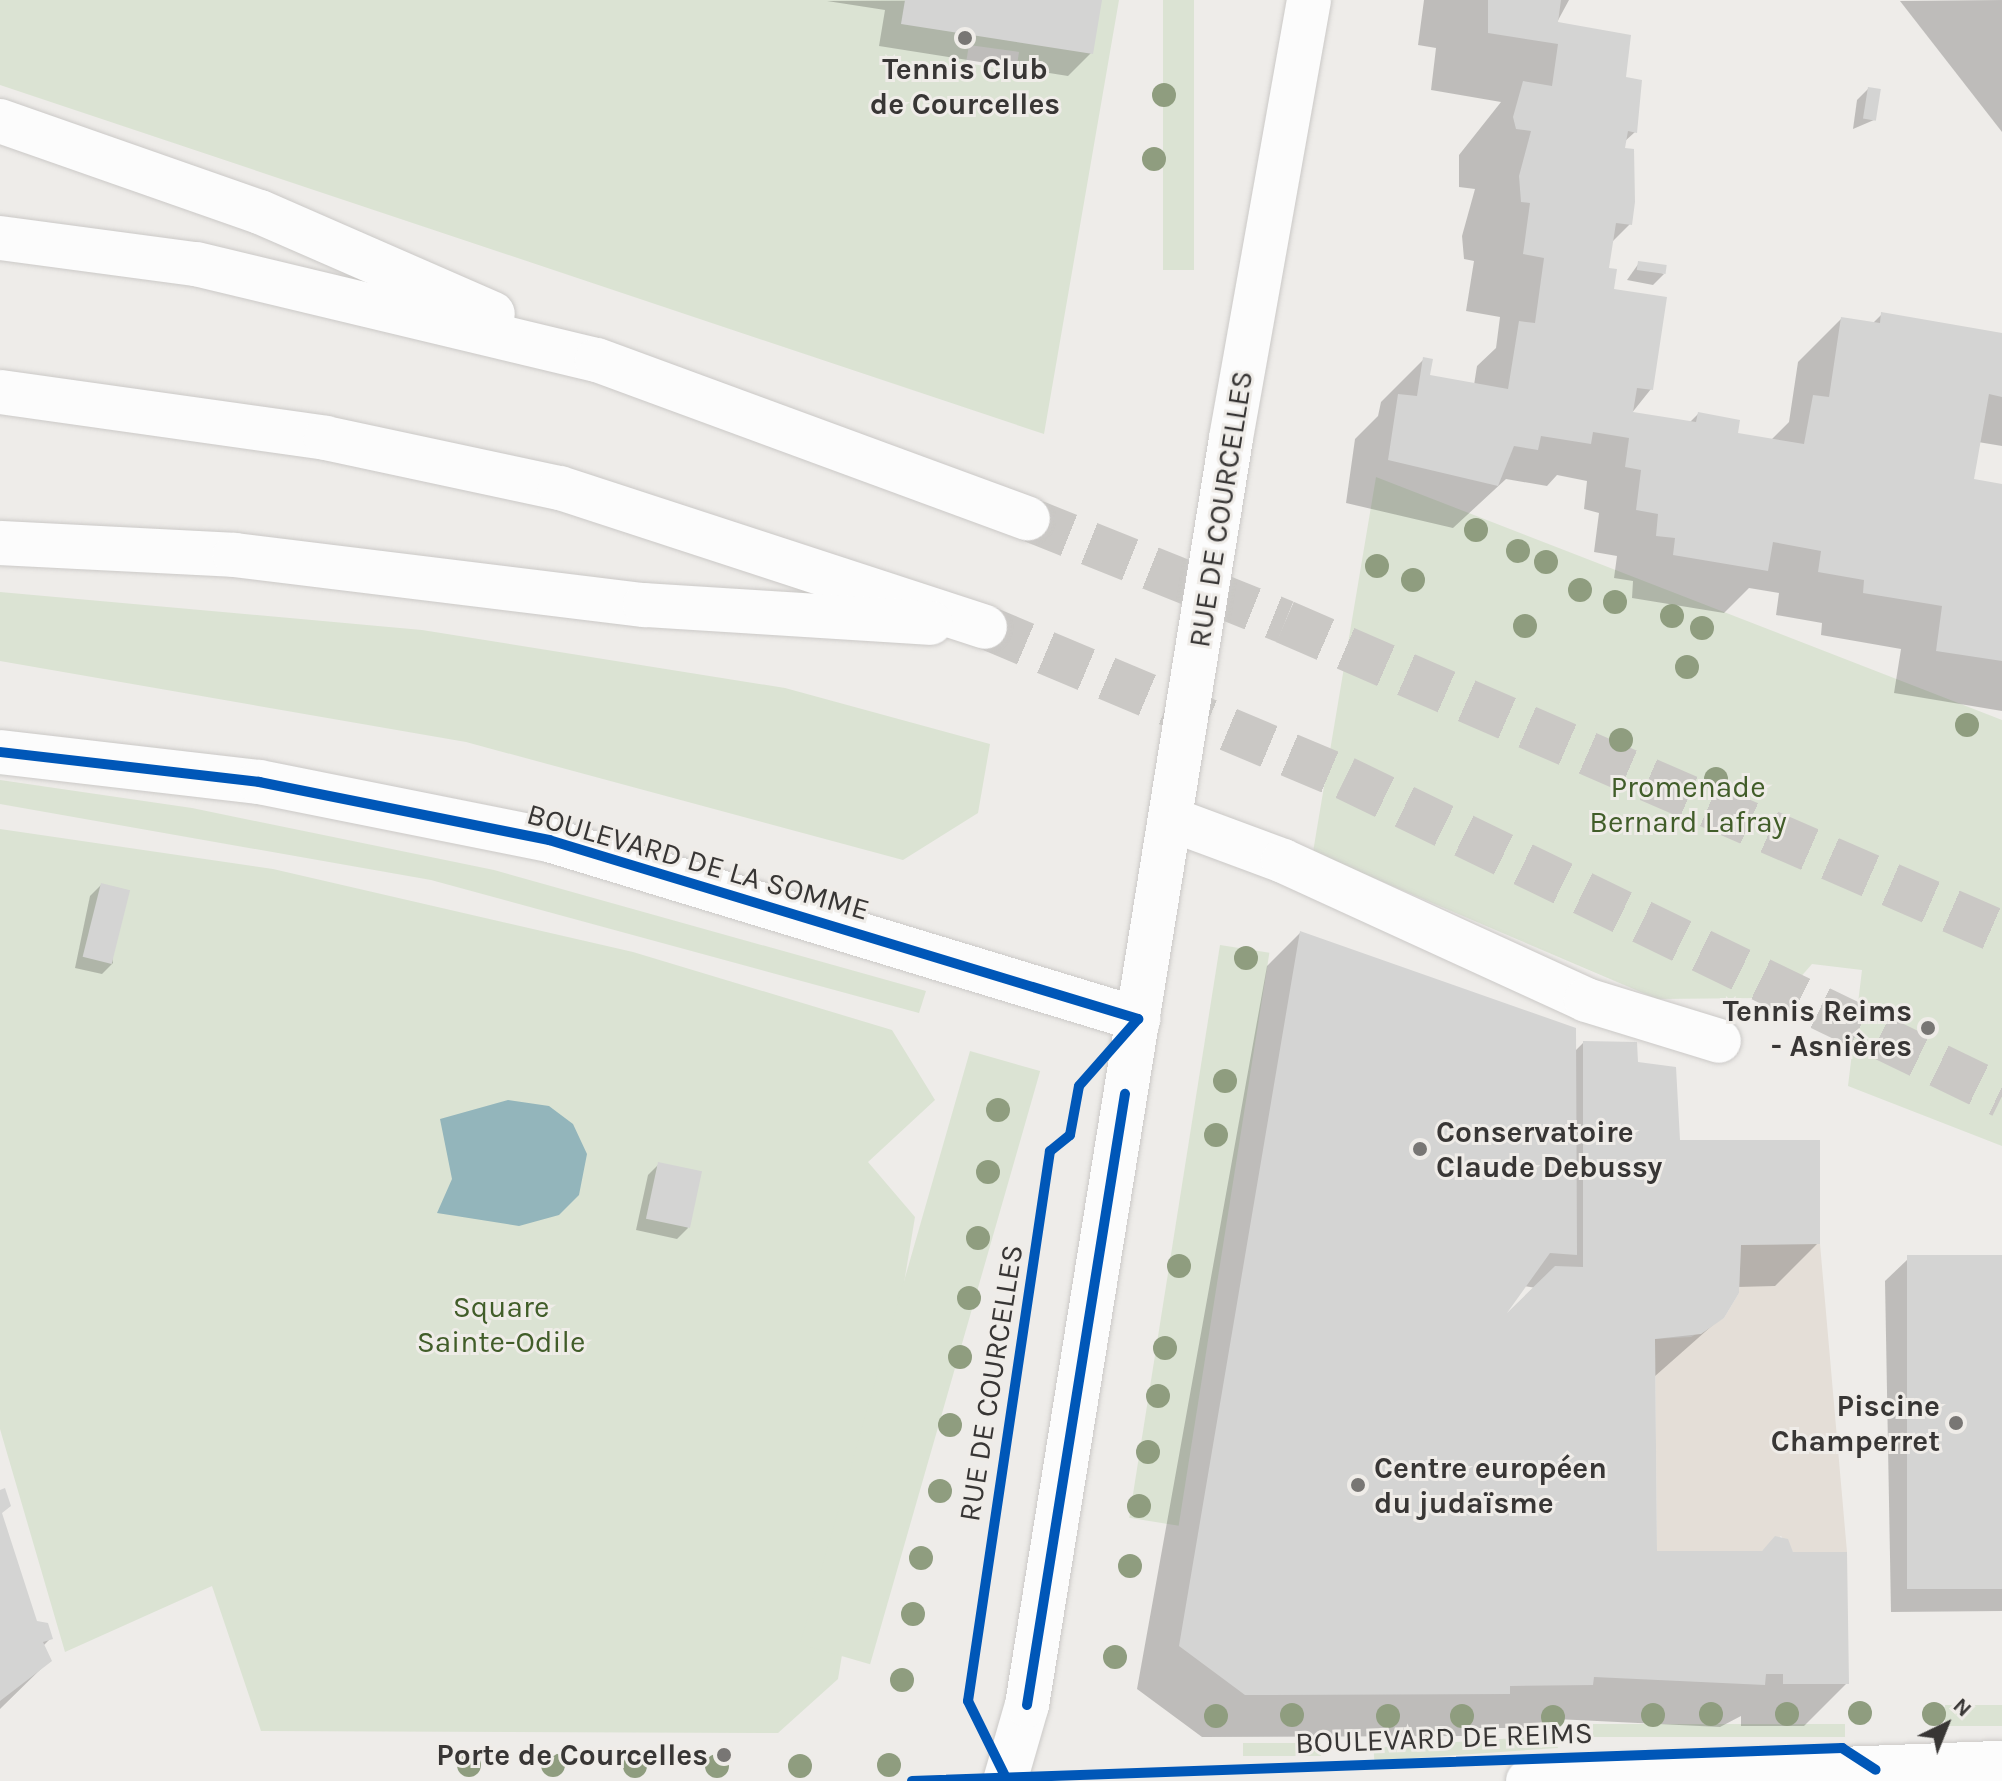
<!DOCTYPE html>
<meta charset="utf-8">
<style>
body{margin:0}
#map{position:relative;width:2002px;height:1781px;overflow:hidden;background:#eeece9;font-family:Karla,sans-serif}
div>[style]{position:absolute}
.built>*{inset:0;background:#e4ded7}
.green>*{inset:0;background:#dbe3d3;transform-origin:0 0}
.water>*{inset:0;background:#93b5bb}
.shadow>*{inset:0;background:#0003}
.building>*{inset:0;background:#d4d4d3;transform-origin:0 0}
.highway-tunnel>*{height:44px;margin-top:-22px;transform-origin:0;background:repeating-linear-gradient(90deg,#cac8c5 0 44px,transparent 0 66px)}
.roads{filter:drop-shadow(0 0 2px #cbc9c7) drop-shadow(0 0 2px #cbc9c7)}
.minor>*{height:44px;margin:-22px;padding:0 22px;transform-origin:22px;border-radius:22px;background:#fcfcfc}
.highway>*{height:44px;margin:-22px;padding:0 22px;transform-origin:22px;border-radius:22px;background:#fcfcfc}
.cycleway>*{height:10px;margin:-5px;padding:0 5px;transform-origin:5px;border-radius:5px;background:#0057b8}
.trees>*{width:24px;height:24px;margin:-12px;border-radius:50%;background:#8f9d7f}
.dots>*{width:22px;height:22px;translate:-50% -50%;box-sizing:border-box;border:4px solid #efece8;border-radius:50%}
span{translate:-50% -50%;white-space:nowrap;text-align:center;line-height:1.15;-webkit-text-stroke:6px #efece8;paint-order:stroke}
.poi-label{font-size:30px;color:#383635;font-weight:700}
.right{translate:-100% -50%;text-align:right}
.left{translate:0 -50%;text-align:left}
.street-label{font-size:30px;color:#383635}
.park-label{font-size:30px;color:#415d29}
.north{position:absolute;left:1906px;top:1685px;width:80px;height:80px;-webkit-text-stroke:6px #efece8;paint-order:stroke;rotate:43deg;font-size:22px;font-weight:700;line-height:32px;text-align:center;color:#383635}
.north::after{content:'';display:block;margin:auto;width:28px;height:36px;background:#383635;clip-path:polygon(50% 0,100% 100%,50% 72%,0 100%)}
</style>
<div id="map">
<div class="built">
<div style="clip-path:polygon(1820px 1244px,1847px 1552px,1793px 1552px,1781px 1536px,1762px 1551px,1657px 1551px,1655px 1339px,1691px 1337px,1724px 1318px,1739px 1293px,1741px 1245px)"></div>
</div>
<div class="green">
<div style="clip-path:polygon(evenodd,0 0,1119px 0,1044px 434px,0 85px,0 0,969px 45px,1019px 52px,1016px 71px,966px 63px,969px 45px)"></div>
<div style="left:1163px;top:0;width:31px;height:270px"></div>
<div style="clip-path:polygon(1376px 477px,2002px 720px,2002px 1146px,1848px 1086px,1862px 970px,1812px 964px,1791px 988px,1762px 998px,1657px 999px,1313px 852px)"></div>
<div style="clip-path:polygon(0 592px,422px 630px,785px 688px,990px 744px,978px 813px,903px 860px,466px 742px,0 661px)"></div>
<div style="clip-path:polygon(0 780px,192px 808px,494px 870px,926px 991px,919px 1013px,431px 880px,0 804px)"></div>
<div style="clip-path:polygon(0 829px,273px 869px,633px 952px,892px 1030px,935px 1100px,868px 1162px,915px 1217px,838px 1679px,778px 1733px,261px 1731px,212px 1586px,65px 1652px,0 1429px)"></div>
<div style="left:1220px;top:945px;width:50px;height:580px;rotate:9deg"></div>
<div style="left:970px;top:1051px;width:73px;height:617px;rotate:16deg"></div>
<div style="left:2002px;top:1705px;width:21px;height:57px;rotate:90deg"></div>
<div style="left:1845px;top:1724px;width:13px;height:252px;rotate:90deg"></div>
<div style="left:1557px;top:1735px;width:13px;height:184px;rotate:86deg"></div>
<div style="left:1321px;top:1743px;width:13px;height:78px;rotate:90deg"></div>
</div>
<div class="water">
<div style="clip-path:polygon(508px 1100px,549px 1106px,573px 1124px,587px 1154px,579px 1195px,559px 1215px,519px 1226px,437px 1213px,452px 1179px,440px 1119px)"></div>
</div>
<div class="shadow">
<div style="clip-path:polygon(1100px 0,1091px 53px,1068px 76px,879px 46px,885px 10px,827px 1px)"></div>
<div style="clip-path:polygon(1424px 0,1569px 0,1556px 24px,1623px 79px,1635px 132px,1624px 142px,1630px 224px,1611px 243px,1607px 270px,1651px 389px,1631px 414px,1689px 423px,1698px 414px,1736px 435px,1770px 441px,1789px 422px,1798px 362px,1841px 319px,1872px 324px,1882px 314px,2002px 335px,2002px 446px,1978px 442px,1971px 480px,2002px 486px,2002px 711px,1894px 693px,1901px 649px,1821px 635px,1822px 623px,1776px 615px,1779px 593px,1749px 588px,1724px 613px,1632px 598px,1633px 581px,1614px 578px,1617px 556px,1594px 552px,1599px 513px,1584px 509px,1587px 481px,1557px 475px,1547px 486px,1506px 479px,1453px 528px,1346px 503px,1355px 439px,1378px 416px,1381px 402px,1424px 359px,1428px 377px,1474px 385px,1477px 366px,1496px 348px,1500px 317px,1466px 311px,1474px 261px,1464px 259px,1462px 236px,1475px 189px,1459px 187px,1459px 155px,1501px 102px,1431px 90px,1436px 48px,1418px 45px)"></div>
<div style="clip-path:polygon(2002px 0,2002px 132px,1900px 1px)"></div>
<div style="clip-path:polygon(1868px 89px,1874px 120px,1853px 129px,1857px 100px)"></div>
<div style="clip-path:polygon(1639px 263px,1664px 274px,1653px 285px,1627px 280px)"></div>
<div style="clip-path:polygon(101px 885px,113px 963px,102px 974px,75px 968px,90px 896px)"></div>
<div style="clip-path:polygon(evenodd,1300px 933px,1574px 1052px,1583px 1043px,1636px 1064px,1678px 1142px,1818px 1243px,1775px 1286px,1737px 1287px,1723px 1316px,1654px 1377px,1655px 1553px,1847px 1683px,1804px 1726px,1741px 1726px,1741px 1716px,1720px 1727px,1556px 1719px,1548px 1728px,1473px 1728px,1465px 1736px,1202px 1737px,1137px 1689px,1267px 966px,1300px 933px,1524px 1286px,1536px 1288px,1505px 1318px,1505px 1312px,1524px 1286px)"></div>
<div style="clip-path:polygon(659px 1164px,688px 1228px,677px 1239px,636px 1230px,648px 1175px)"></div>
<div style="clip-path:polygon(2002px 1257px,2002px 1611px,1891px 1612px,1885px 1281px,1908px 1259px)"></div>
<div style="clip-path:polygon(0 1490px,0 1514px,35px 1623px,51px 1638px,43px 1646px,49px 1661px,0 1709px)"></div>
</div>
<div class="building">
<div style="clip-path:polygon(905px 0,1102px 0,1093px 54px,901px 24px)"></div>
<div style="clip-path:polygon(1488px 0,1561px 0,1558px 22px,1631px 35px,1626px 77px,1642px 80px,1637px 133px,1628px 131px,1625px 148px,1634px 149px,1635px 202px,1632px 225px,1616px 223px,1609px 268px,1617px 269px,1614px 289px,1667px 297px,1653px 390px,1637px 388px,1633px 412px,1696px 422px,1698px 412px,1740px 420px,1738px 433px,1804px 444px,1813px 395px,1829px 397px,1841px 317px,1880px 323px,1881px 312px,2002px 333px,2002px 397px,1989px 394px,1974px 479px,2002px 484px,2002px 661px,1936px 651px,1942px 606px,1863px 593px,1864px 580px,1818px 572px,1821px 551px,1773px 542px,1768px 571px,1673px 555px,1675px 538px,1656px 536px,1658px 514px,1636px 510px,1641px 470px,1625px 467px,1629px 438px,1593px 432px,1591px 444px,1541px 436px,1538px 450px,1514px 446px,1498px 486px,1388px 460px,1398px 394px,1417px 396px,1423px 357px,1433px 359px,1430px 375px,1508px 389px,1519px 321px,1535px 323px,1544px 258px,1523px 254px,1530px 203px,1521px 202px,1519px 176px,1531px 131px,1516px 129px,1513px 117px,1523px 81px,1552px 86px,1558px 44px,1488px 33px)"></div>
<div style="left:1868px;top:87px;width:13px;height:32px;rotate:9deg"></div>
<div style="left:1638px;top:261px;width:29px;height:9px;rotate:8deg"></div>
<div style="left:101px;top:883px;width:30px;height:76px;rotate:14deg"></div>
<div style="clip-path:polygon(1300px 931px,1576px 1028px,1577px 1255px,1550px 1253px,1507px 1313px,1555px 1266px,1583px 1267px,1583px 1041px,1637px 1042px,1638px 1062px,1676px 1067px,1680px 1140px,1820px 1140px,1820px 1244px,1741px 1245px,1739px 1293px,1724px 1318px,1701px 1334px,1655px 1339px,1657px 1551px,1762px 1551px,1775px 1536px,1788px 1539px,1793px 1552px,1847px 1552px,1849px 1684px,1783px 1684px,1783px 1674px,1766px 1674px,1765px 1685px,1594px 1677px,1593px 1685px,1510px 1686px,1510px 1694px,1245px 1695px,1179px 1646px)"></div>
<div style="left:658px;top:1162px;width:45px;height:58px;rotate:12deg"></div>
<div style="left:2002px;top:1255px;width:334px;height:95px;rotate:90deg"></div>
<div style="clip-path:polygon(5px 1488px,11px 1506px,2px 1513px,37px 1621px,48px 1623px,53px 1639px,43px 1642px,52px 1661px,0 1701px,0 1490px)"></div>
</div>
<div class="highway-tunnel">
<div style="left:1028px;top:519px;width:277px;rotate:21.8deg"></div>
<div style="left:1285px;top:622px;width:782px;rotate:23.45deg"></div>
<div style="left:985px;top:627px;width:390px;rotate:22.8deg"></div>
<div style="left:1345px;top:778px;width:730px;rotate:25.83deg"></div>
</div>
<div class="roads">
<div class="minor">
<div style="left:0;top:752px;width:261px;rotate:6.6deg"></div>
<div style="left:259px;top:782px;width:296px;rotate:11.3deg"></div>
<div style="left:549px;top:840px;width:616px;rotate:16.9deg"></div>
<div style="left:1173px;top:820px;width:117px;rotate:20.4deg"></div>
<div style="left:1283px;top:861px;width:333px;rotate:24.6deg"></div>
<div style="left:1586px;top:1000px;width:139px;rotate:17.1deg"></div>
<div style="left:1005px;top:1781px;width:79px;rotate:-73.9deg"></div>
<div style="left:1027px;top:1705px;width:1283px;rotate:-80.85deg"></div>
<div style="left:1231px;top:438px;width:445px;rotate:-79.9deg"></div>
<div style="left:1528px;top:1781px;width:474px;rotate:-2.2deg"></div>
</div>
<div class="highway">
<div style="left:0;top:121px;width:275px;rotate:19.3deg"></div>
<div style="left:260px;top:212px;width:254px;rotate:23.6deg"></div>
<div style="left:0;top:238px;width:198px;rotate:7.6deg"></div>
<div style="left:196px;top:264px;width:412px;rotate:13.5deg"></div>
<div style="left:597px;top:360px;width:459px;rotate:20.2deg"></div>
<div style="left:0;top:392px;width:329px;rotate:8deg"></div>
<div style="left:326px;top:438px;width:239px;rotate:12.1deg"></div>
<div style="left:560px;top:488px;width:447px;rotate:18.1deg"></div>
<div style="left:0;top:543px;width:235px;rotate:2.9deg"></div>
<div style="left:235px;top:555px;width:413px;rotate:7deg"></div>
<div style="left:645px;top:605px;width:286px;rotate:3.6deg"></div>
</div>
</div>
<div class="cycleway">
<div style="left:0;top:752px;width:261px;rotate:6.6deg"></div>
<div style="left:259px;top:782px;width:296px;rotate:11.3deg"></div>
<div style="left:549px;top:840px;width:616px;rotate:16.9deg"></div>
<div style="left:1138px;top:1019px;width:89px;rotate:131.4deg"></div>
<div style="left:1079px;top:1086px;width:50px;rotate:100.4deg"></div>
<div style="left:1070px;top:1135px;width:26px;rotate:141deg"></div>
<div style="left:1050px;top:1151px;width:556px;rotate:98.48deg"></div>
<div style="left:968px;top:1701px;width:86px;rotate:63.7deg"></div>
<div style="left:1027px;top:1705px;width:619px;rotate:-80.89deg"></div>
<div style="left:912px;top:1781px;width:931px;rotate:-2.03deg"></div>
<div style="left:1842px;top:1748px;width:40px;rotate:32.9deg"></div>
</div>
<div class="trees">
<div style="left:1164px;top:95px"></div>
<div style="left:1154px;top:159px"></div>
<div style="left:1476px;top:530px"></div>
<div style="left:1518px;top:551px"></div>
<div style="left:1546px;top:562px"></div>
<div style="left:1377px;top:566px"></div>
<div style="left:1413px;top:580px"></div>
<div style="left:1580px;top:590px"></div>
<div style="left:1615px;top:602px"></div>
<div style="left:1672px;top:616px"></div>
<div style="left:1525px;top:626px"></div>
<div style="left:1702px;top:628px"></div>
<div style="left:1687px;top:667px"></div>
<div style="left:1967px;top:725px"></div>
<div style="left:1621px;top:740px"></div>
<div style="left:1716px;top:779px"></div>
<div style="left:1246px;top:958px"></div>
<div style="left:1225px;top:1081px"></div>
<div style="left:998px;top:1110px"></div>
<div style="left:1216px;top:1135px"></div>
<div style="left:988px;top:1172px"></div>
<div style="left:978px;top:1238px"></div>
<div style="left:1179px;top:1266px"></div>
<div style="left:969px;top:1298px"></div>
<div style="left:1165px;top:1348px"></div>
<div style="left:960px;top:1357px"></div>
<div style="left:1158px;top:1396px"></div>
<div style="left:950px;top:1425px"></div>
<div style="left:1148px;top:1452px"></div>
<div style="left:940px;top:1491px"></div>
<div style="left:1139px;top:1506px"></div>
<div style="left:921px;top:1558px"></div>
<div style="left:1130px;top:1566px"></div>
<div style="left:913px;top:1614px"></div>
<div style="left:1115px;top:1657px"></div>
<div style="left:902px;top:1680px"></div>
<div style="left:1860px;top:1713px"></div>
<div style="left:1711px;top:1714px"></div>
<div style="left:1787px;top:1714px"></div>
<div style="left:1934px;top:1714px"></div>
<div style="left:1292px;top:1715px"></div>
<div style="left:1653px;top:1715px"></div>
<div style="left:1216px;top:1716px"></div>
<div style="left:1388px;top:1716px"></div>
<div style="left:1462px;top:1716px"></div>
<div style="left:1553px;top:1717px"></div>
<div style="left:469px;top:1765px"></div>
<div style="left:553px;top:1765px"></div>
<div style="left:889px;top:1765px"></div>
<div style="left:635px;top:1766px"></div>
<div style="left:717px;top:1766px"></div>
<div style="left:800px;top:1766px"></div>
</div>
<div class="dots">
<div style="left:965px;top:38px;background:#787674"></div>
<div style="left:1928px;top:1028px;background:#787674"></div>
<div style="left:1420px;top:1149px;background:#787674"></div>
<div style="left:1956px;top:1423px;background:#787674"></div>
<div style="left:1358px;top:1485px;background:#787674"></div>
<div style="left:724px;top:1755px;background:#787674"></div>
</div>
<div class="poi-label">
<span style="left:965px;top:86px">Tennis Club<br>de Courcelles</span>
<span class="right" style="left:1912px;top:1028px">Tennis Reims<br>- Asnières</span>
<span class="left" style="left:1436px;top:1149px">Conservatoire<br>Claude Debussy</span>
<span class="right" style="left:1940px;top:1423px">Piscine<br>Champerret</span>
<span class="left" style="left:1374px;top:1485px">Centre européen<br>du judaïsme</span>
<span class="right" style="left:708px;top:1755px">Porte de Courcelles</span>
</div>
<div class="street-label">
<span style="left:1221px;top:509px;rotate:-81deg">RUE DE COURCELLES</span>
<span style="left:698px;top:862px;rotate:16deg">BOULEVARD DE LA SOMME</span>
<span style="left:991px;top:1383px;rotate:-81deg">RUE DE COURCELLES</span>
<span style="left:1444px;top:1738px;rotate:-2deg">BOULEVARD DE REIMS</span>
</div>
<div class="park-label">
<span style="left:1688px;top:804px">Promenade<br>Bernard Lafray</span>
<span style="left:501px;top:1324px">Square<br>Sainte-Odile</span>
</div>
<div class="north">N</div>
</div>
